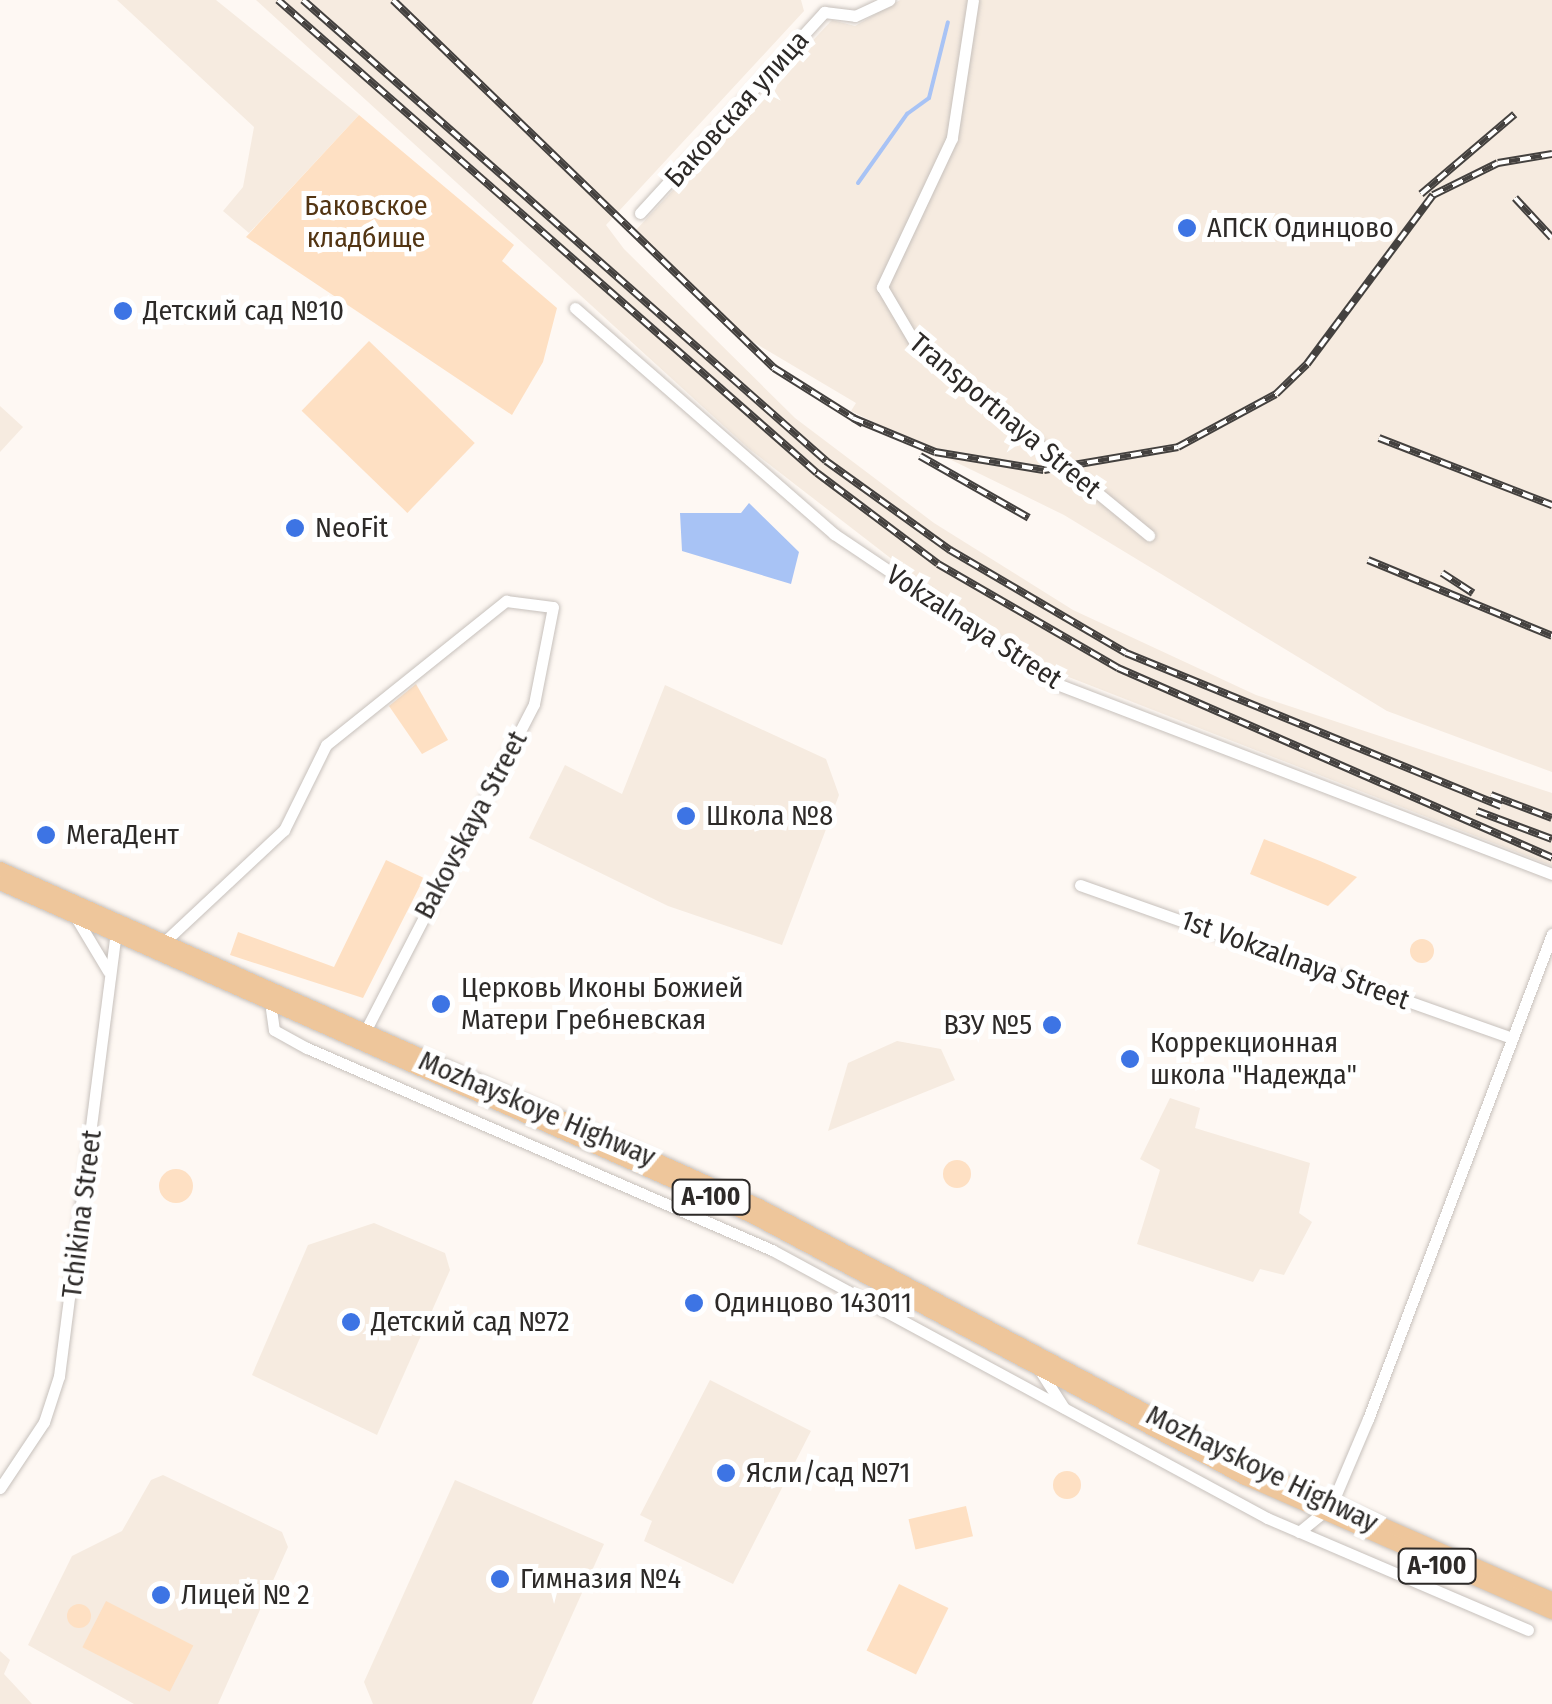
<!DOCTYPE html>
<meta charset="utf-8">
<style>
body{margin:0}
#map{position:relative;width:1552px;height:1704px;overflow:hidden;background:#fef8f3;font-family:"Fira Sans Condensed",sans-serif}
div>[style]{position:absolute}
.built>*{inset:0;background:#f6ebe0}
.green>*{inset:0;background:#fee0c3;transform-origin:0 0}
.round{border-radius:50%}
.water>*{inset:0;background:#a8c3f5}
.stream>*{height:4px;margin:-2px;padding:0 2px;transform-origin:2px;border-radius:2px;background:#a8c3f5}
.roads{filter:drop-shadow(0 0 2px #c7c1bc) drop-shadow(0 0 2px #c7c1bc)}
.minor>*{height:11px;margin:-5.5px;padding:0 5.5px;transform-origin:5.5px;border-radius:5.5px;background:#fff}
.major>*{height:14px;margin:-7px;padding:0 7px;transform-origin:7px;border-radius:7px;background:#eec69b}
.rail>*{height:8px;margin-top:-4px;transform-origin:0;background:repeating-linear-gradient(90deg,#fff 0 11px,#44413f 0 22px);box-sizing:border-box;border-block:2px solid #44413f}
.dots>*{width:28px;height:28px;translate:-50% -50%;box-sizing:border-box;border:5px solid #fff;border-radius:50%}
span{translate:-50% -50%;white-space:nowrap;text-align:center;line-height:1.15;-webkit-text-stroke:10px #fff;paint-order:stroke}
.shield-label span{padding:2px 8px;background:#fff;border:2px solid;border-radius:8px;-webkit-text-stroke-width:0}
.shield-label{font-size:25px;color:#2d2a28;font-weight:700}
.street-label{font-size:28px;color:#2d2a28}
.park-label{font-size:28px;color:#533513}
.poi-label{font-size:28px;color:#2d2a28}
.left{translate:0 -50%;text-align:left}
.right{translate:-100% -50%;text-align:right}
</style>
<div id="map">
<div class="built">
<div style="clip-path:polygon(117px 0,216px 0,359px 115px,249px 233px,223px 211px,243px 187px,254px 127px)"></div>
<div style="clip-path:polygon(256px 0,801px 0,804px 11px,606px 225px,624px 249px,795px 418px,934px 523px,1073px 610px,1256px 695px,1552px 793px,1552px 866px,1061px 674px,937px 594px,748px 448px)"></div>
<div style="clip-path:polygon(900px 0,1552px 0,1552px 772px,1387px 711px,1064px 515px,851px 411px,856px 403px,743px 336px,635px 231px,832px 20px,855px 26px)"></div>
<div style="clip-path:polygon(0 406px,23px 427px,0 452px)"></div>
<div style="clip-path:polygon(665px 685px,826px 759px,839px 795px,782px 945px,668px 906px,529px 838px,565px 765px,622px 794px)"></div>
<div style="clip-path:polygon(897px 1041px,941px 1049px,955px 1080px,828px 1131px,848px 1063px)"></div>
<div style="clip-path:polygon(1170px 1098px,1200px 1108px,1195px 1128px,1310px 1163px,1299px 1213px,1312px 1222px,1284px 1275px,1260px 1269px,1253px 1282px,1137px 1244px,1160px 1170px,1140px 1159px)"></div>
<div style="clip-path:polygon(374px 1223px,445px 1253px,450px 1270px,377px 1435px,252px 1375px,308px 1245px)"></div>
<div style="clip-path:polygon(710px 1380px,811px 1431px,733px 1584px,644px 1541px,652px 1521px,640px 1515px)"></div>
<div style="clip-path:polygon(163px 1475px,282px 1532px,288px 1547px,218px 1704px,134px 1704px,28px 1645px,72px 1556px,122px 1531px,151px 1480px)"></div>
<div style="clip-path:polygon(455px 1480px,604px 1544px,532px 1704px,373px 1704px,364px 1682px)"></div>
<div style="clip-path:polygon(0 1651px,10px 1660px,4px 1674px,32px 1704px,0 1704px)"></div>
</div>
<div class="green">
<div style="clip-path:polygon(359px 115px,514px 245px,502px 261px,557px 308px,543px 362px,512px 415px,246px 237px)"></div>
<div style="left:369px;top:341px;width:147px;height:97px;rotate:44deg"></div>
<div style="clip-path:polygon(416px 684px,448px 740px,422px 754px,389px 706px)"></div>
<div style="clip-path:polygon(1264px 839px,1320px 861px,1357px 877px,1328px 906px,1250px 874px)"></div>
<div style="clip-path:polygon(386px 860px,424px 878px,363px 998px,230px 955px,238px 932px,334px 967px)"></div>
<div class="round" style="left:1410px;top:939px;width:24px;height:24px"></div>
<div class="round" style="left:943px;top:1160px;width:28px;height:28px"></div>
<div class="round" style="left:159px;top:1169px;width:34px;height:34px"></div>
<div class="round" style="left:1053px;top:1471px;width:28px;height:28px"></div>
<div style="left:966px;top:1506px;width:31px;height:59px;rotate:77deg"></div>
<div style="left:899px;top:1584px;width:55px;height:74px;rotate:26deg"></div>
<div style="left:106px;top:1601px;width:98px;height:52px;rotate:27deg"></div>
<div class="round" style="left:67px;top:1604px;width:24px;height:24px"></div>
</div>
<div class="water">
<div style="clip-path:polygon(749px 503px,799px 552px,791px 584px,682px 551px,680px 513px,741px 513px)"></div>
</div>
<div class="stream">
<div style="left:858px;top:183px;width:85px;rotate:-54.6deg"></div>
<div style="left:907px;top:114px;width:27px;rotate:-36deg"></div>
<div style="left:929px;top:98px;width:78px;rotate:-76deg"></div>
</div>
<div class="roads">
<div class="minor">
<div style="left:973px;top:0;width:140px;rotate:98.7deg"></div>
<div style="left:952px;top:138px;width:165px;rotate:115.2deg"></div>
<div style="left:882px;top:287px;width:65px;rotate:59.5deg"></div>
<div style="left:915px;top:343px;width:303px;rotate:39.4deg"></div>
<div style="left:640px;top:213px;width:273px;rotate:-47.5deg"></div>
<div style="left:824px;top:12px;width:31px;rotate:7deg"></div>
<div style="left:855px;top:16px;width:38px;rotate:-25deg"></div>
<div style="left:575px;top:308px;width:344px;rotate:41.1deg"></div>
<div style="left:834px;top:534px;width:269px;rotate:33.9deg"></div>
<div style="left:1057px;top:684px;width:530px;rotate:21deg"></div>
<div style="left:1080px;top:885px;width:456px;rotate:19.5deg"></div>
<div style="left:78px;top:921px;width:58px;rotate:59deg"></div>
<div style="left:162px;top:944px;width:167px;rotate:-43.1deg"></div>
<div style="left:284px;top:830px;width:95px;rotate:-63.7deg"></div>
<div style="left:326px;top:745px;width:231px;rotate:-38.7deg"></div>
<div style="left:506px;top:601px;width:47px;rotate:7.3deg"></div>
<div style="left:553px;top:607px;width:99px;rotate:101.1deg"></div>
<div style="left:534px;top:704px;width:373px;rotate:117.3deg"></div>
<div style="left:271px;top:1009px;width:21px;rotate:82deg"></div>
<div style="left:274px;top:1030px;width:38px;rotate:29deg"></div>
<div style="left:307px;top:1048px;width:507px;rotate:23.48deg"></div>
<div style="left:772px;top:1250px;width:563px;rotate:28.43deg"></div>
<div style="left:1267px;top:1518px;width:284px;rotate:23.2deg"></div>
<div style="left:1039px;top:1369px;width:46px;rotate:57.3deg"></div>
<div style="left:0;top:1488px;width:79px;rotate:-56.3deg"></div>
<div style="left:44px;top:1422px;width:48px;rotate:-71.9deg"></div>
<div style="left:59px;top:1376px;width:452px;rotate:-82.7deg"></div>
<div style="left:1299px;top:1532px;width:41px;rotate:-39.1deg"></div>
<div style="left:1331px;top:1506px;width:95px;rotate:-67deg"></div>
<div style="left:1368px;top:1419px;width:519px;rotate:-69.22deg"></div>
</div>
<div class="major">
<div style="left:0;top:869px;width:830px;rotate:23.94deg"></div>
<div style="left:759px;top:1206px;width:557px;rotate:27.95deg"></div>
<div style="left:1251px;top:1467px;width:329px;rotate:23.7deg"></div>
<div style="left:0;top:883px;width:825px;rotate:23.89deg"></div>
<div style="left:754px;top:1217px;width:556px;rotate:27.99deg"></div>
<div style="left:1245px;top:1478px;width:335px;rotate:23.6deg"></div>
</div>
</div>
<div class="rail">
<div style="left:278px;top:0;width:717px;rotate:41.27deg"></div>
<div style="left:817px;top:473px;width:151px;rotate:36.9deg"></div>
<div style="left:938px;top:564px;width:208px;rotate:30deg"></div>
<div style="left:1118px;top:668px;width:474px;rotate:23.6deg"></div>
<div style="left:303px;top:0;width:697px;rotate:41.39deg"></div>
<div style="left:826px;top:461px;width:153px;rotate:35.7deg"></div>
<div style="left:950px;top:550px;width:204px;rotate:30.3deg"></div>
<div style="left:1126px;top:653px;width:405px;rotate:22.2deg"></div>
<div style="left:393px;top:0;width:530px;rotate:44.01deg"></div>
<div style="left:774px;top:368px;width:105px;rotate:32.2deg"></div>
<div style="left:1421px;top:194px;width:123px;rotate:-40.4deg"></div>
<div style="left:1515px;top:198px;width:54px;rotate:47.2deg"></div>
<div style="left:853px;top:418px;width:89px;rotate:22.5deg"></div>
<div style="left:935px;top:452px;width:110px;rotate:9.4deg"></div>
<div style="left:1044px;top:470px;width:136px;rotate:-9.7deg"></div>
<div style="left:1178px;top:447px;width:111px;rotate:-28.4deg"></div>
<div style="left:1276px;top:394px;width:43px;rotate:-44.1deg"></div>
<div style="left:1307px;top:364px;width:211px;rotate:-53.3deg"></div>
<div style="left:1433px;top:195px;width:72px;rotate:-26.2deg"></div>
<div style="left:1498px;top:163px;width:55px;rotate:-9.5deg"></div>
<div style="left:1379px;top:438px;width:186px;rotate:21.2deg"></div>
<div style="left:920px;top:456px;width:125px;rotate:29.6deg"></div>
<div style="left:1368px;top:560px;width:199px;rotate:22.4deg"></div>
<div style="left:1442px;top:573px;width:37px;rotate:33deg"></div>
<div style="left:1491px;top:795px;width:65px;rotate:20.7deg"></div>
<div style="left:1477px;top:811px;width:80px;rotate:20.5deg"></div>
</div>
<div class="dots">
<div style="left:1187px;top:228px;background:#3d74e4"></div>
<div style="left:123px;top:311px;background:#3d74e4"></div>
<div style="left:295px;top:528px;background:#3d74e4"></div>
<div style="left:686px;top:816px;background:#3d74e4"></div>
<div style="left:46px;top:835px;background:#3d74e4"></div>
<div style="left:441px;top:1004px;background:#3d74e4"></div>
<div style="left:1052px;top:1025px;background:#3d74e4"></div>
<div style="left:1130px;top:1059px;background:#3d74e4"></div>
<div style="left:694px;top:1303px;background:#3d74e4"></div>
<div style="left:351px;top:1322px;background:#3d74e4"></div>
<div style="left:726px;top:1473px;background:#3d74e4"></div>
<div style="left:500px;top:1579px;background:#3d74e4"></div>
<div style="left:161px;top:1595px;background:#3d74e4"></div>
</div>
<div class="shield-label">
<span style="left:711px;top:1197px">А-100</span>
<span style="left:1437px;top:1566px">А-100</span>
</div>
<div class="street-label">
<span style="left:737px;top:109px;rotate:-48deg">Баковская улица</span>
<span style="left:1005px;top:416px;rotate:40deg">Transportnaya Street</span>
<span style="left:974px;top:627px;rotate:33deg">Vokzalnaya Street</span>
<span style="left:471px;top:825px;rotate:-62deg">Bakovskaya Street</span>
<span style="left:1295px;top:960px;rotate:20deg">1st Vokzalnaya Street</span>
<span style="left:537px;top:1109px;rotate:23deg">Mozhayskoye Highway</span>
<span style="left:82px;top:1214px;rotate:-83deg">Tchikina Street</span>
<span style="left:1262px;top:1469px;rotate:26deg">Mozhayskoye Highway</span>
</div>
<div class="park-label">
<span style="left:366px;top:222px">Баковское<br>кладбище</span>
</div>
<div class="poi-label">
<span class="left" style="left:1207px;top:228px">АПСК Одинцово</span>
<span class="left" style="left:143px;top:311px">Детский сад №10</span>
<span class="left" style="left:315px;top:528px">NeoFit</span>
<span class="left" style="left:706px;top:816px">Школа №8</span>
<span class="left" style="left:66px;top:835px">МегаДент</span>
<span class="left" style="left:461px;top:1004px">Церковь Иконы Божией<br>Матери Гребневская</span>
<span class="right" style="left:1032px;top:1025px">ВЗУ №5</span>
<span class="left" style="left:1150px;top:1059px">Коррекционная<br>школа "Надежда"</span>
<span class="left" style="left:714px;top:1303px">Одинцово 143011</span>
<span class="left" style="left:371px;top:1322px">Детский сад №72</span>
<span class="left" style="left:746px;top:1473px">Ясли/сад №71</span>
<span class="left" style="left:520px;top:1579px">Гимназия №4</span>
<span class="left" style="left:181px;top:1595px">Лицей № 2</span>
</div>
</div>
